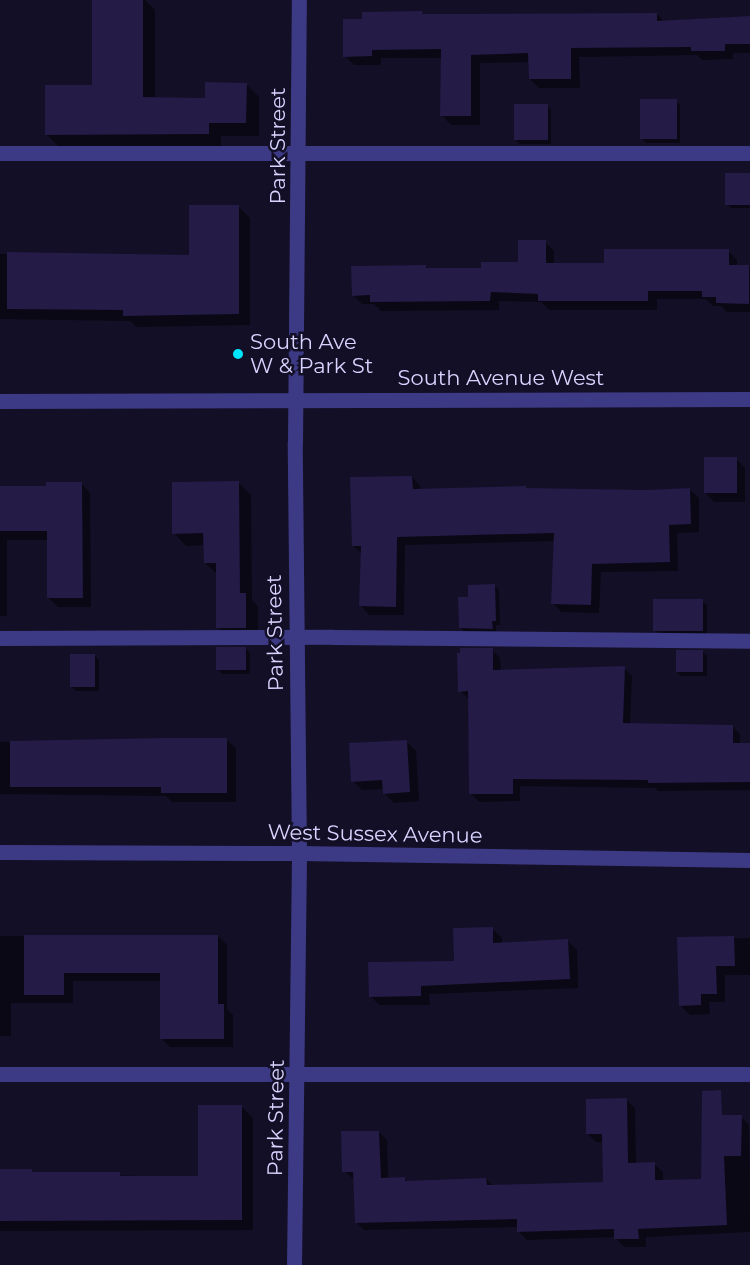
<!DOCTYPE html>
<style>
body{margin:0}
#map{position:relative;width:750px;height:1265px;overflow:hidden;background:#130f26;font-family:Montserrat,sans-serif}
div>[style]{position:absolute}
.shadow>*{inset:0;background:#0007}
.building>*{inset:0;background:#241b47;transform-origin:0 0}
.minor>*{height:15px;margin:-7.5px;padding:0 7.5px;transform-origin:7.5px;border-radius:7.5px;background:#3d3a85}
.dots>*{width:16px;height:16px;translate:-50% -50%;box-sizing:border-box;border:3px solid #130f26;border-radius:50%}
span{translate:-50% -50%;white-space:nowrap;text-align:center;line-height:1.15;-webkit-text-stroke:5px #130f26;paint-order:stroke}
.street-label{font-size:21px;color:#d9d4ff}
.poi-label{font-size:21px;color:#d9d4ff}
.left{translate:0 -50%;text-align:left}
</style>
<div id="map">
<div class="shadow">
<div style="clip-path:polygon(93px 0,145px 0,155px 10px,155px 99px,207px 100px,246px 84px,259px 97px,259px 136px,221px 136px,221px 146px,59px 147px,46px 134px,94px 87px)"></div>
<div style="clip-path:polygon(422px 12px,425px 15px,657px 14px,664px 22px,750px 17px,750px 53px,733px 53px,733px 59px,702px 60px,697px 55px,579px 57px,580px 88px,539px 88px,530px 79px,530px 62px,480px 63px,480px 125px,451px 125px,442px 115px,442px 58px,381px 58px,381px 65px,354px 65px,345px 56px,363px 21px)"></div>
<div style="clip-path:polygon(676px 101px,680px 105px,680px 143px,646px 143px,641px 138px)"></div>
<div style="clip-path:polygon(547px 105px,551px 110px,551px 144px,520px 144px,515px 140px)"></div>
<div style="clip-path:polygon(750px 175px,750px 208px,731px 208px,727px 204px)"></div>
<div style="clip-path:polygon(238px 206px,250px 218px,250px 325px,136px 327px,130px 321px,0 319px,0 254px,191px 257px)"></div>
<div style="clip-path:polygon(545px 242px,554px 251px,554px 265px,606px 265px,728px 251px,737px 260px,737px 267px,750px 267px,750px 312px,727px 312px,721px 306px,713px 306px,706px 299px,657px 299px,657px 310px,549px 310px,541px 302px,499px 301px,499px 310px,381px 311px,374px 304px,362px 304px,353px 295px,426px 266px,428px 269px,483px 270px,520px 264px)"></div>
<div style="clip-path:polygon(736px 459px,745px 468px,745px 502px,714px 502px,705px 492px)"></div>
<div style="clip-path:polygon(412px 477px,420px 486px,420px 490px,690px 490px,699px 498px,699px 532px,677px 533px,678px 571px,601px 572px,599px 613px,561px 612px,553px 603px,555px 541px,405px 545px,404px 615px,369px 615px,361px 606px,362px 554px,353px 546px)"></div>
<div style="clip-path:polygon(81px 483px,90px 493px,91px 607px,58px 607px,48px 597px,48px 540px,7px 540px,7px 616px,0 616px,0 487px,48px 488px)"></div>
<div style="clip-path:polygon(239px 483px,251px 495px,252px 600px,258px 607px,258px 639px,230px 639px,218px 627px,218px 575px,205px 563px,205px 545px,186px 546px,174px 533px)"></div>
<div style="clip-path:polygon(495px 586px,499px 590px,500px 625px,496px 625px,496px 633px,465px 632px,461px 628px,469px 598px)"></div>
<div style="clip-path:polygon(702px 601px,707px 605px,707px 635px,660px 634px,655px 630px)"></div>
<div style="clip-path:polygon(246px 649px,250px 653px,250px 674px,222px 674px,218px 669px)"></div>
<div style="clip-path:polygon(492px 650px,500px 658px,501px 671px,624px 668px,632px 676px,630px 725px,732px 726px,740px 734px,740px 745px,750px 745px,750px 790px,658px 791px,655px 788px,520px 786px,520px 801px,479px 802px,471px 794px,469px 699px,460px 691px)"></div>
<div style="clip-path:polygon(703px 652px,707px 656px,707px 676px,681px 676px,677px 672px)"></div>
<div style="clip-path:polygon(95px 656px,99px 660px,99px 691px,76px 691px,71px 686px)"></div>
<div style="clip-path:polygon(226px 739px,236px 748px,236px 802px,172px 802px,166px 796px,0 794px,0 742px)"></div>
<div style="clip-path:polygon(407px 742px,416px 751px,419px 801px,394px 803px,384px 793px,384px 789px,362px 790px,353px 781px)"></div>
<div style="clip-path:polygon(492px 929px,502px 938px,502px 944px,567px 940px,577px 950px,578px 988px,429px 994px,430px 1005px,380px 1005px,370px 996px,455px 962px)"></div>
<div style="clip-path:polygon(0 936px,218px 936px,227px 945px,227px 1009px,233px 1015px,233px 1047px,170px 1047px,161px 1038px,161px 981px,73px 981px,73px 1003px,11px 1003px,11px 1036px,0 1036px)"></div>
<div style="clip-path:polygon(750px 938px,750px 975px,725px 975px,725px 1002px,709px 1002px,710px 1014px,690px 1015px,680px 1005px,678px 939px)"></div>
<div style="clip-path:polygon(626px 1100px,635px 1108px,636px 1164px,654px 1164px,663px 1172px,663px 1182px,702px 1180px,741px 1117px,749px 1125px,750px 1232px,646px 1237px,646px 1247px,624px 1247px,615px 1237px,527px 1240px,518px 1231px,518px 1227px,364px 1230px,356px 1222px,355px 1180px,344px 1171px,379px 1132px,387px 1140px,388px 1179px,405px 1179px,408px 1182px,486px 1179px,493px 1186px,604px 1183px,603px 1142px,596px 1142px,587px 1133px)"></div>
<div style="clip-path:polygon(242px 1107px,253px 1118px,253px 1230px,0 1231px,0 1170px,31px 1170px,35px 1174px,199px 1177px)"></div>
</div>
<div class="building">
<div style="clip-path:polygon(92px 0,143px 0,143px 97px,205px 98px,205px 82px,247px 83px,246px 123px,209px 123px,209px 134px,45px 135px,45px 85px,92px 85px)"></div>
<div style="clip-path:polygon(422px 11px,423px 14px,657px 13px,657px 21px,750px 16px,750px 44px,725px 44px,725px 51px,691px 51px,691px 47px,571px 48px,571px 79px,529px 79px,528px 53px,471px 55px,471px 116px,440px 116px,441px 49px,372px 50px,372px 56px,343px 57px,343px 19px,362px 19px,362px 12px)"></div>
<div style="left:640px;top:99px;width:37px;height:40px"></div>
<div style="left:514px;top:104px;width:34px;height:36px"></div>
<div style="left:725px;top:173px;width:25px;height:32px"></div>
<div style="clip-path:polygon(189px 205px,239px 205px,239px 314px,123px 316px,123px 310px,7px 309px,7px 252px,189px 255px)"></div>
<div style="clip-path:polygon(518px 240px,546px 240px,546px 263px,604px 263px,604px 249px,729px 249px,729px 265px,749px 265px,749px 304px,716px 303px,716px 297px,702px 297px,702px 291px,648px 291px,648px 301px,538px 301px,538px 294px,491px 292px,490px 301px,370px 302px,370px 295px,352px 296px,351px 266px,426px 265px,426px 268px,481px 268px,481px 262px,518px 262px)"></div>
<div style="left:704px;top:457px;width:33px;height:36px"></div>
<div style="clip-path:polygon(412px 476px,413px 489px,526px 486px,526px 488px,646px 490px,690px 488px,691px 524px,669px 525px,670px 562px,592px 564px,591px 605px,551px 604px,554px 533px,397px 537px,396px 607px,359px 606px,361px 546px,352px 546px,350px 477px)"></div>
<div style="clip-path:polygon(239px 481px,240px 593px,246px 593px,246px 628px,216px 628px,216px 563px,204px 563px,203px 533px,172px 534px,172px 482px)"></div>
<div style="clip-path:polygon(46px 482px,82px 482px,83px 598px,47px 598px,47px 531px,0 531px,0 486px,46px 486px)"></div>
<div style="clip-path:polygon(495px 584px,496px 621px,492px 621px,493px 629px,459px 628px,458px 597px,468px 597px,468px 585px)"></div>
<div style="left:703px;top:599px;width:32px;height:50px;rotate:90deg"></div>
<div style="left:216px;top:647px;width:30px;height:23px"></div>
<div style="clip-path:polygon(460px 648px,493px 648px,493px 670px,625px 666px,623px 723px,733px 725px,733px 743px,750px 743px,750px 782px,648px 783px,648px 780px,513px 779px,513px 794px,469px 794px,468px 691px,458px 692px,457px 653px,460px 653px)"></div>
<div style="left:676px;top:650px;width:27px;height:22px"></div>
<div style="left:70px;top:654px;width:25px;height:33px"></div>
<div style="clip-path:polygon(161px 738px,227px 738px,227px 793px,161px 793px,161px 787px,10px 787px,10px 741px)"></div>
<div style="clip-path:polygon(407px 740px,410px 792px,383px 794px,382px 780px,351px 782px,349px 743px)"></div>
<div style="clip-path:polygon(493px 927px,493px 943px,568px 939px,570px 979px,421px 986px,421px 996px,369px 997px,368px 962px,454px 961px,453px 928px)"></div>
<div style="clip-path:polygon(24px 935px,218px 935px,218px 1004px,224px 1004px,224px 1039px,160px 1039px,160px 973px,64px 973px,64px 995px,24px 995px)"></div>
<div style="clip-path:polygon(734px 936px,735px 966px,716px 966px,717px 994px,701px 994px,701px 1005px,679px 1006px,677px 937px)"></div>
<div style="clip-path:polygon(721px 1090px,722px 1115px,742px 1115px,741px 1156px,724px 1156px,727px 1225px,638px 1229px,639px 1239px,614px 1239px,614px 1229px,517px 1232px,517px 1219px,355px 1223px,353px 1172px,342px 1172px,341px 1131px,379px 1131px,381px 1178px,405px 1177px,405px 1181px,486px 1178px,487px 1185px,603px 1182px,602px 1134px,586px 1134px,586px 1099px,627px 1098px,628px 1163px,655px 1162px,655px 1180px,701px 1179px,702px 1091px)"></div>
<div style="clip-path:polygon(198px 1105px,242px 1105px,242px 1220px,0 1221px,0 1169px,32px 1169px,32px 1172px,120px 1172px,120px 1176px,198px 1176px)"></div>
</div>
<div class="minor">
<div style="left:0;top:153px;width:750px"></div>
<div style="left:0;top:401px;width:750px;rotate:-0.15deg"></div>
<div style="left:0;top:638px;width:333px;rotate:-0.2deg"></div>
<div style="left:333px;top:637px;width:417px;rotate:0.5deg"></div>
<div style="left:0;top:852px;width:299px;rotate:0.2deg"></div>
<div style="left:299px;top:853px;width:451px;rotate:0.9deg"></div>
<div style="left:0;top:1074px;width:750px"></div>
<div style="left:294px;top:1265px;width:412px;rotate:-89.3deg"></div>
<div style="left:299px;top:853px;width:410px;rotate:-90.6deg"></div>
<div style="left:295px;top:443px;width:443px;rotate:-89.5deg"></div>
</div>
<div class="dots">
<div style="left:238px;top:354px;background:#00e5ff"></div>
</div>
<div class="street-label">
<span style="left:278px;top:146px;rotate:-90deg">Park Street</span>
<span style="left:501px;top:378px">South Avenue West</span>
<span style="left:275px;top:633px;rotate:-91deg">Park Street</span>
<span style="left:375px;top:834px;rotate:1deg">West Sussex Avenue</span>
<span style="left:276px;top:1118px;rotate:-89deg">Park Street</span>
</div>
<div class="poi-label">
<span class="left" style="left:250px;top:354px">South Ave<br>W &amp; Park St</span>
</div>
</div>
